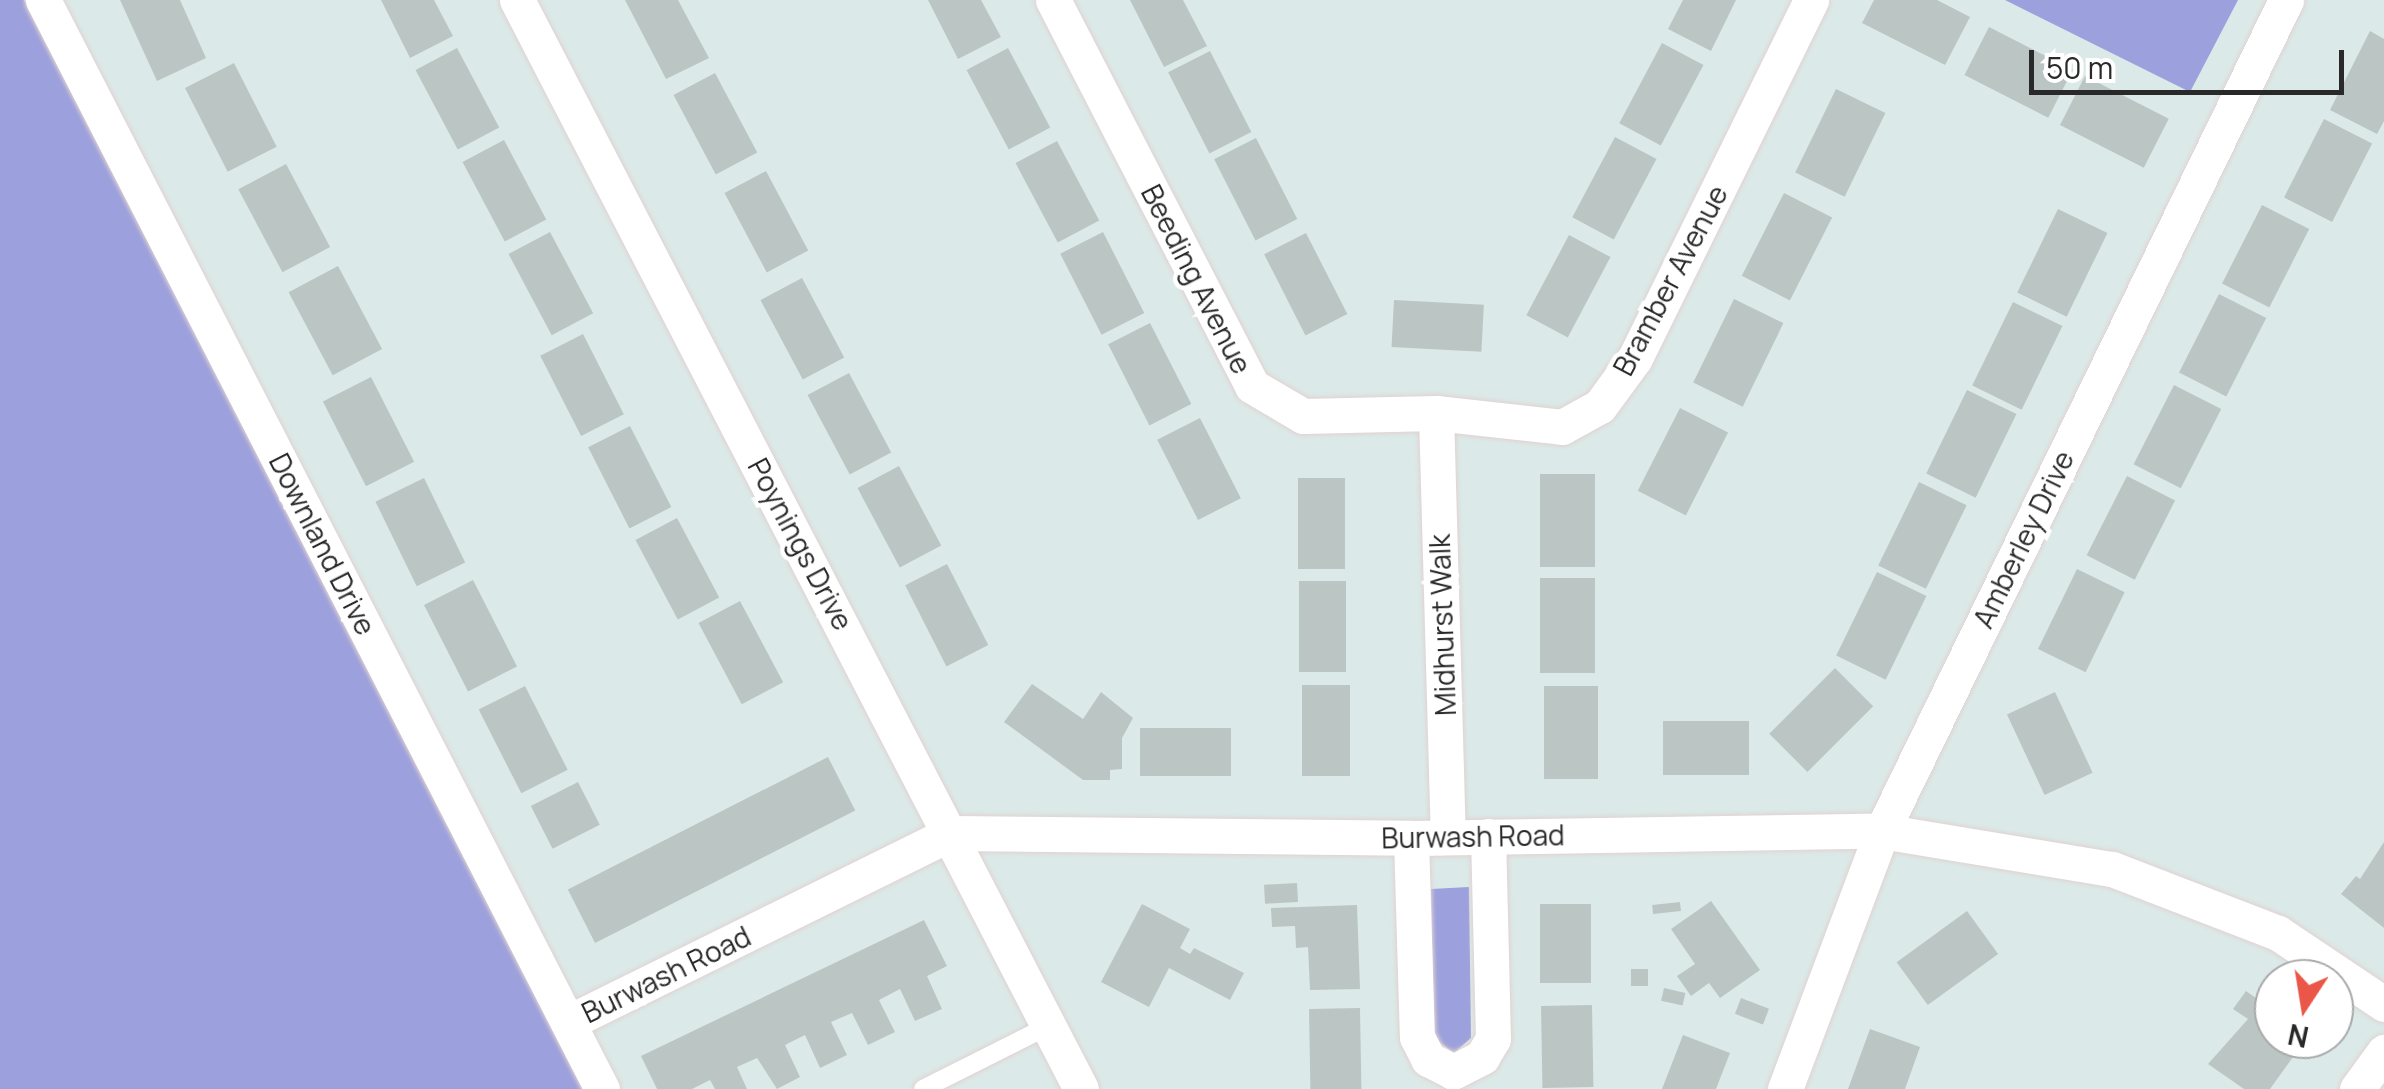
<!DOCTYPE html>
<style>
body{margin:0}
#map{position:relative;width:2384px;height:1089px;overflow:hidden;background:#dbeae8;font-family:Manrope,sans-serif}
div>[style]{position:absolute}
.green>*{inset:0;background:#9ca0dc}
.building>*{inset:0;background:#bbc5c4;transform-origin:0 0}
.roads{filter:drop-shadow(0 0 2px #e0d2d1) drop-shadow(0 0 2px #e0d2d1)}
.service>*{height:18px;margin:-9px;padding:0 9px;transform-origin:9px;border-radius:9px;background:#fff}
.minor>*{height:35px;margin:-17.5px;padding:0 17.5px;transform-origin:17.5px;border-radius:17.5px;background:#fff}
span{translate:-50% -50%;white-space:nowrap;text-align:center;line-height:1.15;-webkit-text-stroke:9px #fff;paint-order:stroke}
.street-label{font-size:28px;color:#292929}
.north{position:absolute;left:2254px;top:959px;width:100px;height:100px;box-sizing:border-box;background:#fff;border:2px solid #a9a9a9;border-radius:50%;rotate:192deg;font-size:28px;font-weight:700;line-height:40px;text-align:center;color:#292929}
.north::after{content:'';display:block;margin:auto;width:35px;height:45px;background:#ea5748;clip-path:polygon(50% 0,100% 100%,50% 72%,0 100%)}
.scale{position:absolute;left:2029px;top:50px;width:315px;height:45px;box-sizing:border-box;border:5px solid #292929;border-top:0;padding-left:12px;font-size:30px;line-height:35px;white-space:nowrap;color:#292929;-webkit-text-stroke:8px #fff;paint-order:stroke}
</style>
<div id="map">
<div class="green">
<div style="clip-path:polygon(0 0,24px 0,605px 1089px,0 1089px)"></div>
<div style="clip-path:polygon(2005px 0,2238px 0,2190px 92px)"></div>
<div style="clip-path:polygon(1469px 887px,1471px 1038px,1454px 1053px,1434px 1038px,1431px 889px)"></div>
</div>
<div class="building">
<div style="clip-path:polygon(120px 0,180px 0,206px 58px,157px 81px)"></div>
<div style="clip-path:polygon(381px 0,434px 0,453px 36px,410px 58px)"></div>
<div style="clip-path:polygon(625px 0,678px 0,709px 58px,666px 79px)"></div>
<div style="clip-path:polygon(928px 0,981px 0,1001px 37px,958px 59px)"></div>
<div style="clip-path:polygon(1130px 0,1183px 0,1207px 46px,1164px 67px)"></div>
<div style="clip-path:polygon(1683px 0,1736px 0,1711px 51px,1668px 29px)"></div>
<div style="clip-path:polygon(1874px 0,1937px 0,1970px 17px,1945px 65px,1862px 23px)"></div>
<div style="left:1989px;top:27px;width:94px;height:54px;rotate:27deg"></div>
<div style="clip-path:polygon(2370px 31px,2384px 39px,2384px 121px,2377px 134px,2330px 110px)"></div>
<div style="left:1662px;top:43px;width:47px;height:91px;rotate:28deg"></div>
<div style="left:457px;top:48px;width:90px;height:47px;rotate:62deg"></div>
<div style="left:1008px;top:48px;width:90px;height:47px;rotate:62deg"></div>
<div style="left:1210px;top:51px;width:91px;height:47px;rotate:63deg"></div>
<div style="left:234px;top:63px;width:94px;height:55px;rotate:63deg"></div>
<div style="left:715px;top:73px;width:90px;height:47px;rotate:62deg"></div>
<div style="left:2085px;top:76px;width:94px;height:55px;rotate:27deg"></div>
<div style="left:1836px;top:89px;width:55px;height:93px;rotate:26deg"></div>
<div style="left:2324px;top:119px;width:54px;height:88px;rotate:27deg"></div>
<div style="left:1615px;top:137px;width:47px;height:91px;rotate:28deg"></div>
<div style="left:1256px;top:138px;width:91px;height:47px;rotate:63deg"></div>
<div style="left:504px;top:140px;width:90px;height:47px;rotate:62deg"></div>
<div style="left:1057px;top:141px;width:90px;height:47px;rotate:62deg"></div>
<div style="left:286px;top:164px;width:94px;height:54px;rotate:62deg"></div>
<div style="left:766px;top:171px;width:90px;height:47px;rotate:62deg"></div>
<div style="left:1784px;top:193px;width:54px;height:93px;rotate:27deg"></div>
<div style="left:2262px;top:205px;width:53px;height:88px;rotate:27deg"></div>
<div style="left:2058px;top:209px;width:55px;height:93px;rotate:26deg"></div>
<div style="left:550px;top:232px;width:92px;height:47px;rotate:62deg"></div>
<div style="left:1103px;top:232px;width:91px;height:48px;rotate:63deg"></div>
<div style="left:1306px;top:233px;width:91px;height:47px;rotate:63deg"></div>
<div style="left:1569px;top:235px;width:47px;height:91px;rotate:28deg"></div>
<div style="left:338px;top:266px;width:94px;height:56px;rotate:62deg"></div>
<div style="left:802px;top:278px;width:90px;height:47px;rotate:62deg"></div>
<div style="left:2219px;top:294px;width:53px;height:88px;rotate:27deg"></div>
<div style="left:1734px;top:299px;width:55px;height:93px;rotate:26deg"></div>
<div style="left:1394px;top:300px;width:90px;height:47px;rotate:3deg"></div>
<div style="left:2013px;top:302px;width:55px;height:93px;rotate:26deg"></div>
<div style="left:1150px;top:323px;width:91px;height:47px;rotate:63deg"></div>
<div style="left:583px;top:334px;width:90px;height:48px;rotate:63deg"></div>
<div style="left:849px;top:373px;width:90px;height:47px;rotate:62deg"></div>
<div style="left:371px;top:377px;width:95px;height:54px;rotate:63deg"></div>
<div style="left:2174px;top:385px;width:53px;height:89px;rotate:27deg"></div>
<div style="left:1967px;top:390px;width:55px;height:93px;rotate:26deg"></div>
<div style="left:1680px;top:408px;width:54px;height:93px;rotate:27deg"></div>
<div style="left:1200px;top:418px;width:90px;height:48px;rotate:63deg"></div>
<div style="left:630px;top:426px;width:91px;height:47px;rotate:63deg"></div>
<div style="left:899px;top:466px;width:90px;height:47px;rotate:62deg"></div>
<div style="left:1540px;top:474px;width:55px;height:93px"></div>
<div style="left:2127px;top:476px;width:54px;height:89px;rotate:27deg"></div>
<div style="left:424px;top:478px;width:94px;height:54px;rotate:64deg"></div>
<div style="left:1345px;top:478px;width:91px;height:47px;rotate:90deg"></div>
<div style="left:1919px;top:482px;width:53px;height:93px;rotate:26deg"></div>
<div style="left:677px;top:518px;width:90px;height:47px;rotate:62deg"></div>
<div style="left:947px;top:564px;width:91px;height:47px;rotate:63deg"></div>
<div style="left:2077px;top:569px;width:53px;height:89px;rotate:26deg"></div>
<div style="left:1877px;top:572px;width:55px;height:93px;rotate:26deg"></div>
<div style="left:1595px;top:578px;width:95px;height:55px;rotate:90deg"></div>
<div style="left:473px;top:580px;width:97px;height:55px;rotate:63deg"></div>
<div style="left:1299px;top:581px;width:47px;height:91px"></div>
<div style="left:740px;top:601px;width:92px;height:47px;rotate:62deg"></div>
<div style="left:1835px;top:668px;width:54px;height:93px;rotate:45deg"></div>
<div style="clip-path:polygon(1032px 684px,1083px 719px,1101px 692px,1133px 718px,1122px 738px,1122px 769px,1110px 770px,1110px 780px,1083px 780px,1004px 722px)"></div>
<div style="left:1350px;top:685px;width:91px;height:48px;rotate:90deg"></div>
<div style="left:525px;top:686px;width:94px;height:52px;rotate:63deg"></div>
<div style="left:1544px;top:686px;width:54px;height:93px"></div>
<div style="left:2055px;top:692px;width:89px;height:53px;rotate:65deg"></div>
<div style="left:1663px;top:721px;width:86px;height:54px"></div>
<div style="left:1140px;top:728px;width:91px;height:48px"></div>
<div style="left:828px;top:757px;width:60px;height:292px;rotate:63deg"></div>
<div style="left:578px;top:782px;width:48px;height:53px;rotate:63deg"></div>
<div style="clip-path:polygon(2384px 842px,2384px 928px,2341px 894px,2356px 876px,2360px 879px)"></div>
<div style="left:1297px;top:883px;width:19px;height:33px;rotate:87deg"></div>
<div style="clip-path:polygon(1711px 901px,1760px 970px,1720px 998px,1709px 983px,1691px 996px,1677px 976px,1695px 964px,1671px 929px)"></div>
<div style="left:1680px;top:902px;width:9px;height:28px;rotate:84deg"></div>
<div style="clip-path:polygon(1142px 904px,1190px 929px,1180px 948px,1190px 954px,1194px 948px,1244px 973px,1230px 1000px,1169px 968px,1149px 1007px,1101px 982px)"></div>
<div style="left:1540px;top:904px;width:51px;height:79px"></div>
<div style="clip-path:polygon(1357px 905px,1360px 989px,1310px 990px,1308px 947px,1296px 948px,1295px 926px,1272px 927px,1271px 908px)"></div>
<div style="left:1967px;top:911px;width:53px;height:87px;rotate:54deg"></div>
<div style="clip-path:polygon(924px 920px,947px 966px,927px 976px,942px 1009px,915px 1021px,900px 989px,879px 1000px,895px 1032px,868px 1045px,852px 1013px,831px 1022px,847px 1055px,820px 1068px,805px 1035px,785px 1045px,800px 1077px,777px 1089px,757px 1058px,737px 1067px,747px 1089px,715px 1089px,710px 1080px,692px 1089px,657px 1089px,641px 1056px)"></div>
<div style="left:1631px;top:969px;width:17px;height:17px"></div>
<div style="left:1664px;top:988px;width:22px;height:13px;rotate:13deg"></div>
<div style="clip-path:polygon(2246px 991px,2274px 1011px,2274px 1039px,2306px 1039px,2270px 1089px,2244px 1089px,2208px 1064px,2248px 1019px,2233px 1009px)"></div>
<div style="left:1741px;top:998px;width:30px;height:17px;rotate:21deg"></div>
<div style="left:1592px;top:1005px;width:82px;height:51px;rotate:89deg"></div>
<div style="left:1360px;top:1008px;width:81px;height:51px;rotate:89deg"></div>
<div style="clip-path:polygon(1870px 1029px,1920px 1047px,1905px 1089px,1848px 1089px)"></div>
<div style="clip-path:polygon(1683px 1035px,1730px 1053px,1716px 1089px,1662px 1089px)"></div>
</div>
<div class="roads">
<div class="service">
<div style="left:923px;top:1089px;width:140px;rotate:-26.7deg"></div>
</div>
<div class="minor">
<div style="left:43px;top:0;width:1224px;rotate:62.83deg"></div>
<div style="left:517px;top:0;width:1226px;rotate:62.62deg"></div>
<div style="left:1053px;top:0;width:434px;rotate:62.7deg"></div>
<div style="left:1252px;top:386px;width:59px;rotate:30.5deg"></div>
<div style="left:1303px;top:416px;width:133px;rotate:-1.3deg"></div>
<div style="left:1436px;top:413px;width:127px;rotate:6.3deg"></div>
<div style="left:1562px;top:427px;width:43px;rotate:-28.9deg"></div>
<div style="left:1600px;top:406px;width:59px;rotate:-53.9deg"></div>
<div style="left:1635px;top:358px;width:399px;rotate:-63.8deg"></div>
<div style="left:1436px;top:413px;width:424px;rotate:88.4deg"></div>
<div style="left:1411px;top:838px;width:199px;rotate:88.3deg"></div>
<div style="left:1417px;top:1037px;width:25px;rotate:63deg"></div>
<div style="left:1428px;top:1059px;width:28px;rotate:27deg"></div>
<div style="left:1453px;top:1072px;width:33px;rotate:-27deg"></div>
<div style="left:1482px;top:1057px;width:21px;rotate:-59deg"></div>
<div style="left:1493px;top:1039px;width:203px;rotate:-91.4deg"></div>
<div style="left:569px;top:1022px;width:427px;rotate:-26.3deg"></div>
<div style="left:952px;top:833px;width:459px;rotate:0.6deg"></div>
<div style="left:1411px;top:838px;width:471px;rotate:-0.9deg"></div>
<div style="left:1882px;top:831px;width:233px;rotate:9.4deg"></div>
<div style="left:2112px;top:869px;width:178px;rotate:21.1deg"></div>
<div style="left:2278px;top:933px;width:128px;rotate:33.8deg"></div>
<div style="left:1785px;top:1089px;width:276px;rotate:-69.4deg"></div>
<div style="left:1882px;top:831px;width:924px;rotate:-64.07deg"></div>
<div style="left:2357px;top:1089px;width:46px;rotate:-53.9deg"></div>
</div>
</div>
<div class="street-label">
<span style="left:1197px;top:279px;rotate:63deg">Beeding Avenue</span>
<span style="left:1670px;top:280px;rotate:-62deg">Bramber Avenue</span>
<span style="left:2023px;top:539px;rotate:-64deg">Amberley Drive</span>
<span style="left:323px;top:544px;rotate:63deg">Downland Drive</span>
<span style="left:801px;top:544px;rotate:62deg">Poynings Drive</span>
<span style="left:1442px;top:625px;rotate:-92deg">Midhurst Walk</span>
<span style="left:1473px;top:836px;rotate:-1deg">Burwash Road</span>
<span style="left:666px;top:974px;rotate:-26deg">Burwash Road</span>
</div>
<div class="north">N</div>
<div class="scale">50 m</div>
</div>
